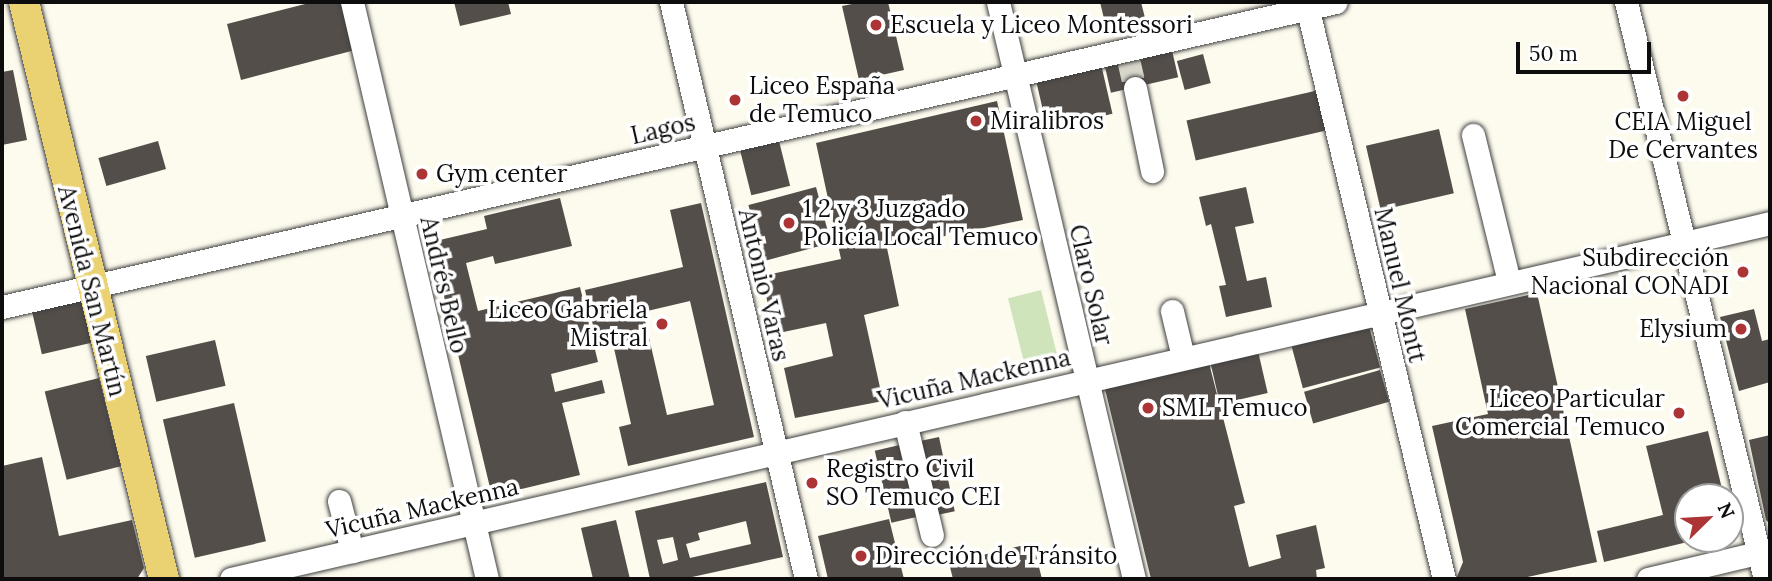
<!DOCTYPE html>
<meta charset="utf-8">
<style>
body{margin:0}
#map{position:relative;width:1772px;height:581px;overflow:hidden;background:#fdfbee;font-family:Lora,serif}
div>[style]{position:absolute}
.green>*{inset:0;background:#cfe4bb;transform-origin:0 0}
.building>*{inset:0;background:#544e4a;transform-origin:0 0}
.minor-tunnel>*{height:23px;margin-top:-11.5px;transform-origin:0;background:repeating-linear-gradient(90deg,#d9d7cc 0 23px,transparent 0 34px)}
.roads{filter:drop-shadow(0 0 2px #404040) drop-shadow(0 0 2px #404040)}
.minor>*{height:23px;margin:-11.5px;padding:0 11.5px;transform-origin:11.5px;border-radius:11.5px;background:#fff}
.major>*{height:30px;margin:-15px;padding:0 15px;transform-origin:15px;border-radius:15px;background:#ead172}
.dots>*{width:19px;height:19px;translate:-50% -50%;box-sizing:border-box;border:4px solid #fff;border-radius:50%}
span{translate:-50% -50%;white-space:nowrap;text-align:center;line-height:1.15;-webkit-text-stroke:7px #fff;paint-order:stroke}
.poi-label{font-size:24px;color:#0d0d0d}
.left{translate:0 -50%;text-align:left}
.right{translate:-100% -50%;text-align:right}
.street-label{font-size:24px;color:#0d0d0d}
.frame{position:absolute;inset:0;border:4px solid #0d0d0d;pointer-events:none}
.north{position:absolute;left:1674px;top:483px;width:70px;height:70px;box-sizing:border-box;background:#fff;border:2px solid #9e9e9e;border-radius:50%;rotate:66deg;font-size:19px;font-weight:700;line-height:28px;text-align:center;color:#0d0d0d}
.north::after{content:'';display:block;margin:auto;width:24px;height:32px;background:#ad3435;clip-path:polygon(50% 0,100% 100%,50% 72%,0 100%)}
.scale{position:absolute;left:1516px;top:42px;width:135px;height:32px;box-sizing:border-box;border:4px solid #0d0d0d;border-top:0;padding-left:9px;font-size:21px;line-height:24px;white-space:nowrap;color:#0d0d0d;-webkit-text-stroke:5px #fff;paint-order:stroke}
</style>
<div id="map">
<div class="green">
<div style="left:1041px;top:290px;width:71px;height:34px;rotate:76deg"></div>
</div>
<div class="building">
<div style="clip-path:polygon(313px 2px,347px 2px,359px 49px,241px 80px,227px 24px)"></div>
<div style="clip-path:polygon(454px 2px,508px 2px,511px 14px,460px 26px)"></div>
<div style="clip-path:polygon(862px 2px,888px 2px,904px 70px,859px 80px,842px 6px)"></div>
<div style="clip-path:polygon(1100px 2px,1141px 2px,1145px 18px,1106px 27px)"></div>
<div style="left:1171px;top:46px;width:32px;height:69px;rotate:77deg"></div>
<div style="left:1203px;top:54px;width:30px;height:27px;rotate:75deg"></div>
<div style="left:1101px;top:64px;width:51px;height:67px;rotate:77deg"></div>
<div style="clip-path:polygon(13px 70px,27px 140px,2px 145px,2px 72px)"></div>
<div style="left:1319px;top:90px;width:41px;height:136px;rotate:77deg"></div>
<div style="clip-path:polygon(997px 101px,1023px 220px,887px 248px,899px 306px,864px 315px,883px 401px,795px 418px,784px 368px,833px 356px,826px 323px,774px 334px,762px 276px,841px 259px,816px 143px)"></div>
<div style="left:1439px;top:129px;width:66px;height:75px;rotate:77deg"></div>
<div style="left:158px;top:141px;width:29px;height:62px;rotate:74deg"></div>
<div style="left:779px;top:141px;width:46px;height:40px;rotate:76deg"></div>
<div style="left:816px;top:187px;width:58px;height:70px;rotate:75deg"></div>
<div style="clip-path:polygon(1246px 187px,1254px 223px,1235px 227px,1247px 281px,1266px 277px,1272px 307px,1226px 317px,1219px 286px,1226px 285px,1211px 224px,1206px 226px,1199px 197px)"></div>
<div style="clip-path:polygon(560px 198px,572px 246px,495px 264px,493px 256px,466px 263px,478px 311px,580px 287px,598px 362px,551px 374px,555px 392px,602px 380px,605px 393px,562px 403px,580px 475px,492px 496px,431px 242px,487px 229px,484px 216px)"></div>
<div style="clip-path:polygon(evenodd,701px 203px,754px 437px,628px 466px,619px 427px,631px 424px,611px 335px,596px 339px,585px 290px,683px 267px,670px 210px,701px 203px,690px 301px,714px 405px,667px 415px,643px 312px,690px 301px)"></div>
<div style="clip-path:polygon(1537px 293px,1597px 562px,1518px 579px,1456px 579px,1463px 562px,1432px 426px,1488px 414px,1465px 309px)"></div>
<div style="left:81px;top:297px;width:47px;height:51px;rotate:77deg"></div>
<div style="clip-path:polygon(1754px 309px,1762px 341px,1770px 339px,1770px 382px,1739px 391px,1720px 317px)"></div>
<div style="left:1369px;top:326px;width:43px;height:80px;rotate:75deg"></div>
<div style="left:215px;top:340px;width:47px;height:71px;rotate:77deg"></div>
<div style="left:1258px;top:351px;width:43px;height:49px;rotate:77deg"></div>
<div style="clip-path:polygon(1209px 363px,1245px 503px,1234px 506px,1249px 567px,1281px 558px,1276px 535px,1316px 525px,1325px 568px,1316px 570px,1317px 579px,1151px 579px,1105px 389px)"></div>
<div style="left:1380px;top:370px;width:33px;height:79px;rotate:74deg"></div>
<div style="left:99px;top:378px;width:91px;height:56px;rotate:76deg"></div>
<div style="left:234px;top:403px;width:142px;height:73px;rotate:77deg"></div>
<div style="clip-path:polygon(1708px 431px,1724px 497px,1688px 497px,1688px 539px,1696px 540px,1604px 562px,1597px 531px,1663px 515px,1646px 446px)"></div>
<div style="clip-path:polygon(1770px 435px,1770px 524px,1766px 520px,1749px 440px)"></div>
<div style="left:939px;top:437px;width:76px;height:23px;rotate:78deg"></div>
<div style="left:904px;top:444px;width:74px;height:30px;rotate:77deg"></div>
<div style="clip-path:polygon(42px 457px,59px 536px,132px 520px,144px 568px,137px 579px,2px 579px,2px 466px)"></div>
<div style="clip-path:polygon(evenodd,766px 482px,783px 557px,683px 579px,650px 579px,635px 511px,766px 482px,746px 521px,751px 544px,690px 558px,686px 544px,700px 540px,698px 533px,746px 521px,766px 482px,673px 537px,678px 560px,663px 564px,657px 540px,673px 537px)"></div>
<div style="clip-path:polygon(889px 519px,904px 579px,828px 579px,818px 536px)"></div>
<div style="clip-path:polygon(616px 520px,630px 579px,593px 579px,581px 528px)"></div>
<div style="clip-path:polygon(1033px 543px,1042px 579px,953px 579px,949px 563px)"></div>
</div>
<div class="minor-tunnel">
<div style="left:1128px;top:57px;width:32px;rotate:77deg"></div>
</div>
<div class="roads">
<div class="minor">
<div style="left:352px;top:2px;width:593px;rotate:76.83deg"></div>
<div style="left:671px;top:2px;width:593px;rotate:76.83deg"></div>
<div style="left:998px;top:2px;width:593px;rotate:76.74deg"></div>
<div style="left:1306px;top:2px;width:593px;rotate:76.55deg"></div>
<div style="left:1626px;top:2px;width:594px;rotate:76.46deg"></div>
<div style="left:1135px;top:88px;width:85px;rotate:78.4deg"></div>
<div style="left:1473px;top:135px;width:151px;rotate:76.2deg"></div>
<div style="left:2px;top:307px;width:1368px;rotate:-12.88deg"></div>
<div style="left:1172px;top:311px;width:47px;rotate:76.6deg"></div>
<div style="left:905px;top:422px;width:116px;rotate:76.6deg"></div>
<div style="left:339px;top:501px;width:52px;rotate:75.4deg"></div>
<div style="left:231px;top:579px;width:1580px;rotate:-13.02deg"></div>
<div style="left:1648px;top:579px;width:125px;rotate:-13.4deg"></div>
</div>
<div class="major">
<div style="left:24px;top:2px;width:594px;rotate:76.36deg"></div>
</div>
</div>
<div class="dots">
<div style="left:876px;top:25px;background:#ad3435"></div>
<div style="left:1683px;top:96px;background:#ad3435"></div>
<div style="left:735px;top:100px;background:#ad3435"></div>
<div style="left:976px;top:121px;background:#ad3435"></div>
<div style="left:422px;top:174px;background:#ad3435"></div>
<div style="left:789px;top:223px;background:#ad3435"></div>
<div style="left:1743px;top:272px;background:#ad3435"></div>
<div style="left:662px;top:324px;background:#ad3435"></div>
<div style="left:1741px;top:329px;background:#ad3435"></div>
<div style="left:1148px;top:408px;background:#ad3435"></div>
<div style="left:1679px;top:413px;background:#ad3435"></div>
<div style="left:812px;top:483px;background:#ad3435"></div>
<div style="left:861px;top:556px;background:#ad3435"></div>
</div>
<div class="poi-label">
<span class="left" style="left:890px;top:25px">Escuela y Liceo Montessori</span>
<span class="left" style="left:749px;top:100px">Liceo España<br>de Temuco</span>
<span class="left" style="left:990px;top:121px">Miralibros</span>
<span style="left:1683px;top:136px">CEIA Miguel<br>De Cervantes</span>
<span class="left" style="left:436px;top:174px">Gym center</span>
<span class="left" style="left:803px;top:223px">1 2 y 3 Juzgado<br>Policía Local Temuco</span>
<span class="right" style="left:1729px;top:272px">Subdirección<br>Nacional CONADI</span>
<span class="right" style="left:648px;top:324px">Liceo Gabriela<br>Mistral</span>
<span class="right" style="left:1727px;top:329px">Elysium</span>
<span class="right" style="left:1665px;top:413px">Liceo Particular<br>Comercial Temuco</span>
<span class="left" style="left:1162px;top:408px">SML Temuco</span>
<span class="left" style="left:826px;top:483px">Registro Civil<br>SO Temuco CEI</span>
<span class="left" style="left:875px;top:556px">Dirección de Tránsito</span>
</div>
<div class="street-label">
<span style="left:663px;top:129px;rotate:-13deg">Lagos</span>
<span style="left:444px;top:285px;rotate:77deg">Andrés Bello</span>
<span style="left:764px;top:285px;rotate:77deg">Antonio Varas</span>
<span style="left:1091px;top:285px;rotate:77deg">Claro Solar</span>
<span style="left:1400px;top:285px;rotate:77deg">Manuel Montt</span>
<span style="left:92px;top:291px;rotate:76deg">Avenida San Martín</span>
<span style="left:974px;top:379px;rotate:-13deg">Vicuña Mackenna</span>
<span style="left:422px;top:508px;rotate:-13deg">Vicuña Mackenna</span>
</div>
<div class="frame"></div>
<div class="north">N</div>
<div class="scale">50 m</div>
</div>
